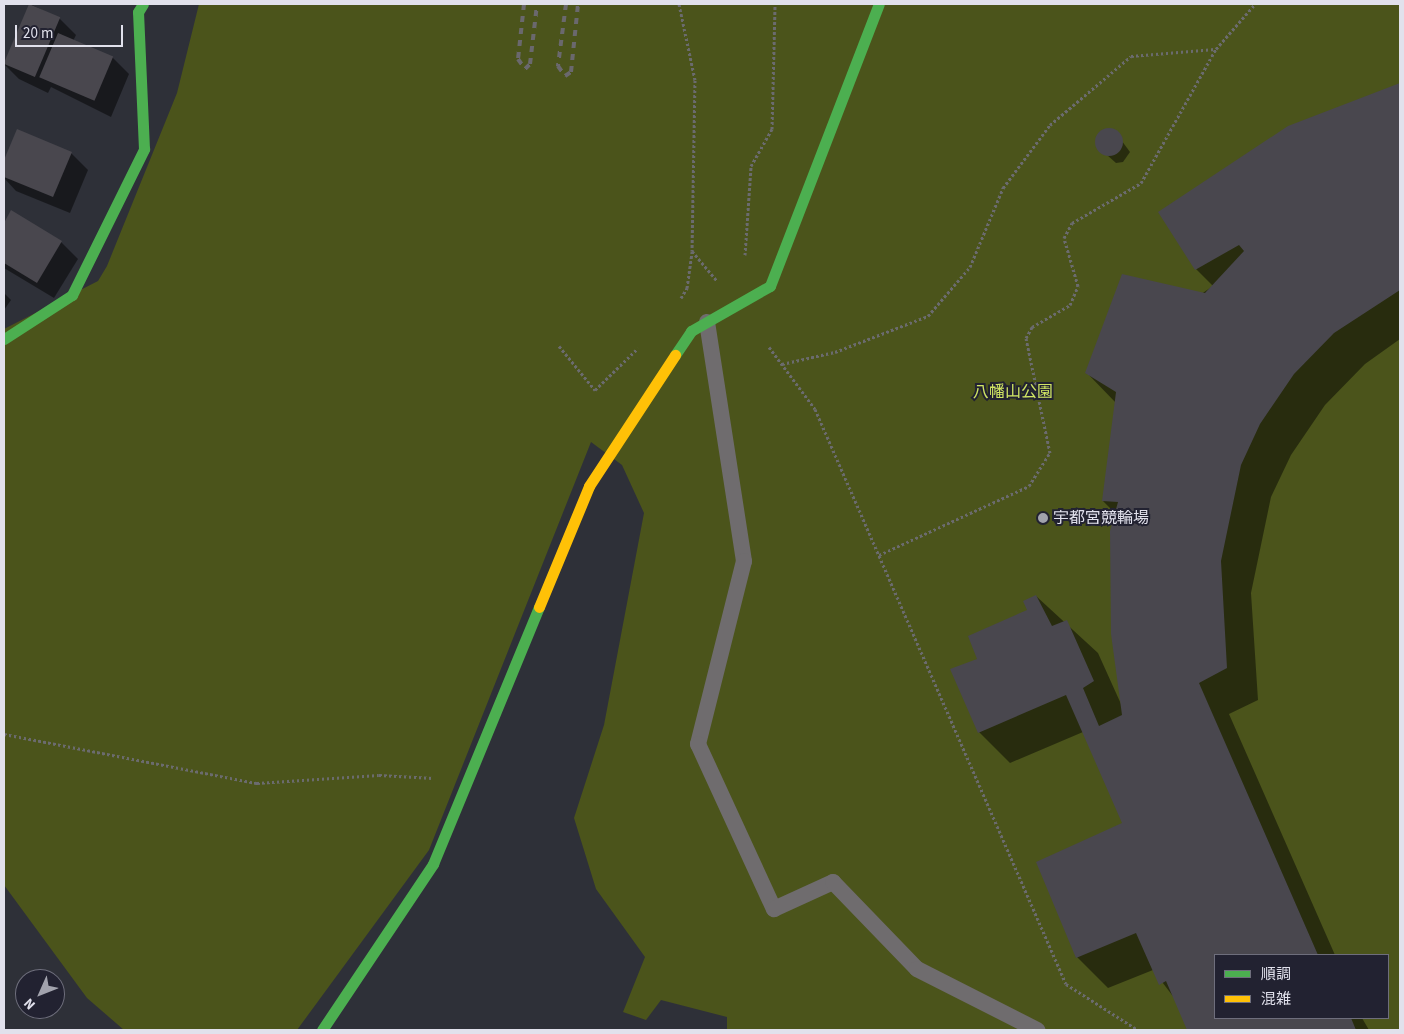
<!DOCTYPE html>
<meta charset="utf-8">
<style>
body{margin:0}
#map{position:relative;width:1404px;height:1034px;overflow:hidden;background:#2e3038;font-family:"Source Sans 3","Noto Sans JP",sans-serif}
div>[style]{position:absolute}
.green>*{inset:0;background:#4b541b}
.shadow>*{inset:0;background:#0007}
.building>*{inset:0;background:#49474e;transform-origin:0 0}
.round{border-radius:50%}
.path>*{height:3px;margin-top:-1.5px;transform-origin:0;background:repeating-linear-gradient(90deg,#6b6b6e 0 2.5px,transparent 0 5px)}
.lane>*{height:16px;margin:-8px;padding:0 8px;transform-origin:8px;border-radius:8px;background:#6f6c6e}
.fast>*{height:11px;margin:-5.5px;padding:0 5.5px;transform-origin:5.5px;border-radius:5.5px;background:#4caf50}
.slow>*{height:11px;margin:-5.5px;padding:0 5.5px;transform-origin:5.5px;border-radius:5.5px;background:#ffc107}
.rail>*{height:4px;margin-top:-2px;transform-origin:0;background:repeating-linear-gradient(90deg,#6a686d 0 6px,transparent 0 12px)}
.dots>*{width:14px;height:14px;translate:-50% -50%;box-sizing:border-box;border:2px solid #222231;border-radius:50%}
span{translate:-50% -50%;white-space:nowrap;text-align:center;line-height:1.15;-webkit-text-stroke:4px #222231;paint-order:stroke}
.park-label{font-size:16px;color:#d0e564}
.poi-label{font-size:16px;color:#e1e1ec}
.left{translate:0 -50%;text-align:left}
.frame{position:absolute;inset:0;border:5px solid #e1e1ec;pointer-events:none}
.legend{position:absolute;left:1214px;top:954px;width:175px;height:65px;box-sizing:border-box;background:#222231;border:1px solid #6e6e7c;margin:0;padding:6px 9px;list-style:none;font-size:15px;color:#e1e1ec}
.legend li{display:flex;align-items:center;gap:10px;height:25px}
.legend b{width:25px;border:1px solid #6e6e7c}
.north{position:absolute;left:15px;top:969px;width:50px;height:50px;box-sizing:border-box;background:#222231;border:1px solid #6e6e7c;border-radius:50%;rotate:226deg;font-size:14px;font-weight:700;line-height:20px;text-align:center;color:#e1e1ec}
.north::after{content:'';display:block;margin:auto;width:18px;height:22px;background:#a2a3ad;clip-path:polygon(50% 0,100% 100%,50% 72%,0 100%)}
.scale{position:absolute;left:15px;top:25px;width:108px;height:22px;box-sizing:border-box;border:2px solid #e1e1ec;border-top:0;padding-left:6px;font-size:15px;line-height:18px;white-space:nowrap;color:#e1e1ec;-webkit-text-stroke:4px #222231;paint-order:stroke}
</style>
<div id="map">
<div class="green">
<div style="clip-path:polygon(evenodd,199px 4px,1400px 4px,1400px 1030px,727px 1030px,727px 1017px,661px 1000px,646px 1020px,623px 1012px,645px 957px,596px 889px,574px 818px,604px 725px,644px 513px,622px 465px,591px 442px,429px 850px,297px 1030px,124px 1030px,87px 998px,4px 885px,4px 329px,98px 281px,107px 266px,177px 93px,199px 4px,1215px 955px,1388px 955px,1388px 1018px,1215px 1018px,1215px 955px)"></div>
</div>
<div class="shadow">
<div style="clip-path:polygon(30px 4px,59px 18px,76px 35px,73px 41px,112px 57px,129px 74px,111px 117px,51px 87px,48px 93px,19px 79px,4px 64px)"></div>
<div style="clip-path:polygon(1400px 84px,1400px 339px,1365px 364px,1325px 405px,1291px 455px,1271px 497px,1251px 593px,1258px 700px,1229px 714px,1335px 955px,1215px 955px,1215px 1018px,1362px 1018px,1369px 1030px,1188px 1030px,1175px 999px,1153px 970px,1108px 988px,1077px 957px,1124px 824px,1083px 732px,1010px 763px,979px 732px,979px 659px,1029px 611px,1036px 596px,1098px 653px,1121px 704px,1116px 514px,1103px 501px,1116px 403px,1086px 372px,1213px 286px,1196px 269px,1288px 127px)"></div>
<div style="clip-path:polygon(1113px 129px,1130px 152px,1123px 162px,1116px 163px,1098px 147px,1097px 140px,1105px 130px)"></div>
<div style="clip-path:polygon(18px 131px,71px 153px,88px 170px,70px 213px,16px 191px,4px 178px,4px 164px)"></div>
<div style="clip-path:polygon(12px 212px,61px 242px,78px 259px,54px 298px,4px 268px,4px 225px)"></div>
<div style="clip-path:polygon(4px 293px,11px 300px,4px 310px)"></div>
</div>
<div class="building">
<div style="left:29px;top:4px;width:34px;height:65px;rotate:23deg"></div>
<div style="left:58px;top:33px;width:60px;height:48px;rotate:23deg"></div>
<div style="clip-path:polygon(1400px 83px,1400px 290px,1334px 333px,1294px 374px,1260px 424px,1241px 465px,1221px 561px,1227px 668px,1199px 683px,1318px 955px,1215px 955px,1215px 1018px,1351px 1018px,1356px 1030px,1187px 1030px,1166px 981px,1159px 985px,1136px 933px,1076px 958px,1036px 862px,1122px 823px,1066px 695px,978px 733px,950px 669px,977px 659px,968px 636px,1027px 610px,1023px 601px,1036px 595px,1052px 626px,1067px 620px,1094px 681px,1083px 688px,1099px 726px,1122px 715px,1111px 634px,1110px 531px,1118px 502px,1102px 501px,1116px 392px,1085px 373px,1122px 274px,1205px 293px,1244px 251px,1239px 245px,1195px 270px,1158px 212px,1288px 126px)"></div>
<div class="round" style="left:1095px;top:128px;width:28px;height:28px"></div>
<div style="clip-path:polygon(17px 129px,72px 152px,53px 197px,4px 177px,4px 160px)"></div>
<div style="clip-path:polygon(11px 210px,62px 241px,37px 283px,4px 263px,4px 223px)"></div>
</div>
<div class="path">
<div style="left:679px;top:4px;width:78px;rotate:78.1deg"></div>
<div style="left:695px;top:80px;width:171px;rotate:91deg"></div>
<div style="left:692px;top:251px;width:38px;rotate:50deg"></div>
<div style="left:745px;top:255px;width:89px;rotate:-86.1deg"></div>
<div style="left:751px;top:166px;width:43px;rotate:-60.4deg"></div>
<div style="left:772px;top:129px;width:125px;rotate:-88.6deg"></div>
<div style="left:681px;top:298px;width:12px;rotate:-59deg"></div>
<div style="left:687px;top:288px;width:37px;rotate:-82deg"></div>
<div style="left:559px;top:346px;width:57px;rotate:50.7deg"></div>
<div style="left:595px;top:390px;width:60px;rotate:-44.3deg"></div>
<div style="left:769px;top:347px;width:77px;rotate:53.4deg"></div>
<div style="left:815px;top:409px;width:627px;rotate:66.42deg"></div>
<div style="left:1066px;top:984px;width:85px;rotate:32.6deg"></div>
<div style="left:782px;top:364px;width:54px;rotate:-12.8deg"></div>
<div style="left:835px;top:352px;width:100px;rotate:-21.2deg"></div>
<div style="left:928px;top:316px;width:65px;rotate:-49.4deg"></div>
<div style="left:970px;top:267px;width:86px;rotate:-67.3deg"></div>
<div style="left:1003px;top:188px;width:79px;rotate:-53.3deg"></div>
<div style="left:1050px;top:125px;width:106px;rotate:-40.4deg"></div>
<div style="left:1131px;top:56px;width:84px;rotate:-4.8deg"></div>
<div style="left:879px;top:555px;width:165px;rotate:-24.7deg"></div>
<div style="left:1029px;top:486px;width:39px;rotate:-58deg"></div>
<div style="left:1050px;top:453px;width:117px;rotate:-101.8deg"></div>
<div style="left:1026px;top:338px;width:13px;rotate:-61deg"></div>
<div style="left:1032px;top:327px;width:44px;rotate:-30.1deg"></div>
<div style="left:1070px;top:305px;width:21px;rotate:-67deg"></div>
<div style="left:1078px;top:286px;width:50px;rotate:-106.3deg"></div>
<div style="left:1064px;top:238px;width:17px;rotate:-62deg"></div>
<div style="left:1072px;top:223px;width:80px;rotate:-30.1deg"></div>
<div style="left:1141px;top:183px;width:154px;rotate:-60.8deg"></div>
<div style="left:1216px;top:49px;width:60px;rotate:-49.1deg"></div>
<div style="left:4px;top:734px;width:258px;rotate:11deg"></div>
<div style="left:257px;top:783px;width:122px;rotate:-3.8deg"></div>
<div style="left:379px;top:775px;width:54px;rotate:3.2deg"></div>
</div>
<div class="lane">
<div style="left:707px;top:322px;width:242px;rotate:81.2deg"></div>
<div style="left:744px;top:561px;width:189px;rotate:104.1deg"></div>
<div style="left:698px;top:744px;width:182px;rotate:65.3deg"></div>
<div style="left:774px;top:909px;width:65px;rotate:-24.6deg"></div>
<div style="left:833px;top:882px;width:121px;rotate:46deg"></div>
<div style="left:917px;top:969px;width:135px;rotate:26.9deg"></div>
</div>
<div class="fast">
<div style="left:4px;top:339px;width:81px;rotate:-32.9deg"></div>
<div style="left:72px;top:295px;width:163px;rotate:-63.7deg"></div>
<div style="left:144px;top:149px;width:137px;rotate:-92.5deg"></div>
<div style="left:138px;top:12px;width:9px;rotate:-58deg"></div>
<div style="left:675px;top:355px;width:29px;rotate:-56deg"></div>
<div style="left:691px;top:331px;width:91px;rotate:-29.7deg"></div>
<div style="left:770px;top:286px;width:302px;rotate:-68.9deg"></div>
<div style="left:322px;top:1030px;width:200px;rotate:-56.2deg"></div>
<div style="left:433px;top:864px;width:278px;rotate:-67.6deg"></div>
</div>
<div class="slow">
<div style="left:539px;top:607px;width:131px;rotate:-67.5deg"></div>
<div style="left:589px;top:486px;width:157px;rotate:-56.7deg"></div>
</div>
<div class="rail">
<div style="left:524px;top:4px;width:55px;rotate:96.2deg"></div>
<div style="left:518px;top:59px;width:12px;rotate:55deg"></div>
<div style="left:525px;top:69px;width:7px;rotate:-45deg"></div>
<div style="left:530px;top:64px;width:60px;rotate:-83.3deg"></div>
<div style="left:566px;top:4px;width:63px;rotate:97.4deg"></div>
<div style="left:558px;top:66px;width:12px;rotate:55deg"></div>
<div style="left:565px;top:76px;width:7px;rotate:-34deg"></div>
<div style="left:571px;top:72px;width:68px;rotate:-84.1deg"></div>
</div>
<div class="dots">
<div style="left:1043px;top:518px;background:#a2a3ad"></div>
</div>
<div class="park-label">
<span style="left:1013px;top:392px">八幡山公園</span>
</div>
<div class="poi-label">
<span class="left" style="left:1053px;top:518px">宇都宮競輪場</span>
</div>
<div class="frame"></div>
<ul class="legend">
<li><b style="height:6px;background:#4caf50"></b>順調</li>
<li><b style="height:6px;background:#ffc107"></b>混雑</li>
</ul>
<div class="north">N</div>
<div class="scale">20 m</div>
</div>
